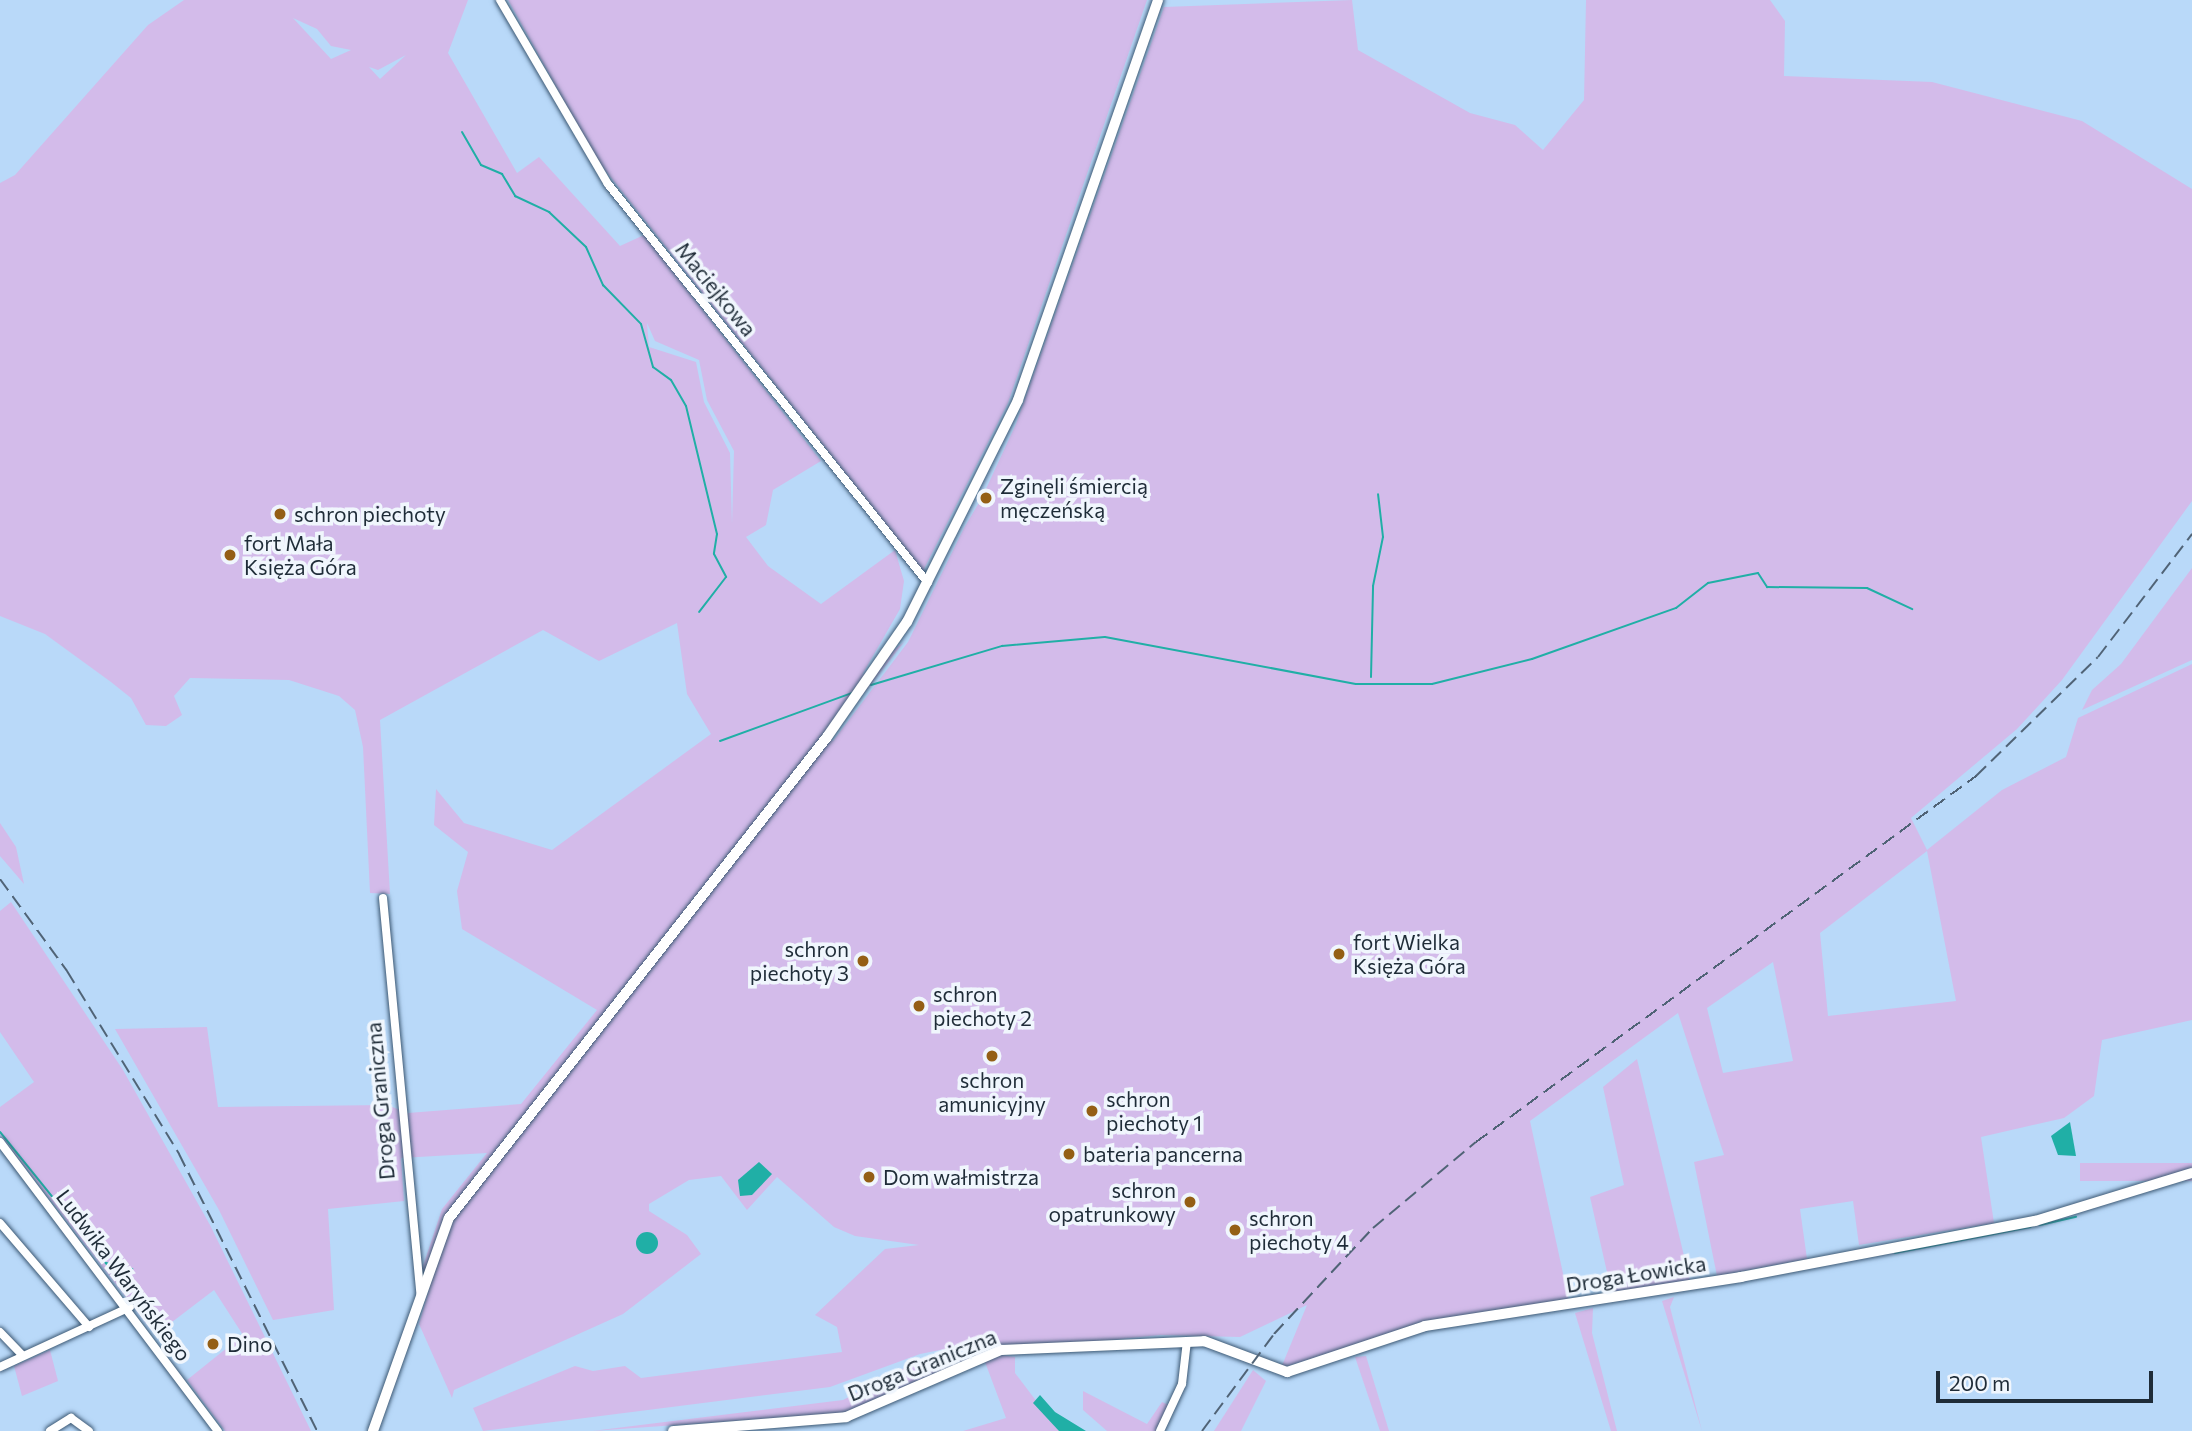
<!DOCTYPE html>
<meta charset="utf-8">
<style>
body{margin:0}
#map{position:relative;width:2192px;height:1431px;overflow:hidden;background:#b9d9f9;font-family:Commissioner,sans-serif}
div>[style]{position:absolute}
.green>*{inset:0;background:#d3bbea;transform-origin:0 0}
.water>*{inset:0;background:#20afa6}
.round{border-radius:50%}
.stream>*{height:2px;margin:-1px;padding:0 1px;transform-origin:1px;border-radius:1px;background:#20afa6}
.roads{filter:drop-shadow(0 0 2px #3d5974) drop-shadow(0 0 2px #3d5974)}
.street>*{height:8px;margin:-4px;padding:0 4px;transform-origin:4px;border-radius:4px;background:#fff}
.secondary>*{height:10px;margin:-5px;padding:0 5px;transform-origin:5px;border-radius:5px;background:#fff}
.rail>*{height:2px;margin-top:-1px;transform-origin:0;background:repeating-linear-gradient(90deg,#506376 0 14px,transparent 0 21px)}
.dots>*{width:19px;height:19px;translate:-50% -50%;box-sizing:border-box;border:4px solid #f0f6fd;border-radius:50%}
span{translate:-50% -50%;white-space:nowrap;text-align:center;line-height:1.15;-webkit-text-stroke:7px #f0f6fd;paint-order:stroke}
.street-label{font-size:21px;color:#1f2c38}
.poi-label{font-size:21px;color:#1f2c38}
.left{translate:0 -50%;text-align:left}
.right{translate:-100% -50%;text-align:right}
.scale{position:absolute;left:1936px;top:1371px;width:217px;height:32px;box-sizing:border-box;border:4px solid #1f2c38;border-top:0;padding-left:9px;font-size:21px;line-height:24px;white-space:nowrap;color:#1f2c38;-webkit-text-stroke:5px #f0f6fd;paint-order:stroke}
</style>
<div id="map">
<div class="green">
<div style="clip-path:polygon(evenodd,184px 0,468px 0,448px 53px,517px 173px,539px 157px,620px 246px,644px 235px,821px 461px,773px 490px,766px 525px,746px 537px,768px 566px,821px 604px,895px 550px,904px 581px,900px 609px,862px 675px,904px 642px,829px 738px,833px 741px,908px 642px,964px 528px,980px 501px,988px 504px,992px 495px,985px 491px,1016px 424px,1164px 7px,1352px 0,1358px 50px,1470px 113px,1515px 125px,1543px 150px,1584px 100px,1586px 0,1770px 0,1785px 21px,1784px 76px,1932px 82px,2082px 121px,2192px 189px,2192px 501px,2062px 680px,2017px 729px,1911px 818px,1927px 850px,2002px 790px,2066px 757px,2078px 718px,2192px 664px,2192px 1020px,2102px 1040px,2094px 1096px,2064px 1118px,1981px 1137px,1994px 1223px,1859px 1245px,1853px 1201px,1800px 1209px,1807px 1259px,1717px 1276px,1694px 1162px,1724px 1155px,1678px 1013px,1530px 1121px,1569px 1301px,1421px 1324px,1281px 1368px,1307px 1305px,1240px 1337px,1160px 1335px,1013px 1350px,985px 1341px,920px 1354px,830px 1387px,483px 1431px,473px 1408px,575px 1366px,593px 1371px,625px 1366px,641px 1378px,842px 1352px,837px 1327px,815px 1315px,885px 1249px,919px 1245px,855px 1236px,834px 1227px,777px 1177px,747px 1210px,721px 1176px,689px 1180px,649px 1204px,649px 1211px,687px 1235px,701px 1254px,623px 1314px,454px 1390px,452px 1398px,419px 1324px,430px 1286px,422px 1269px,442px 1209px,487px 1153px,401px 1158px,404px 1201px,328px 1209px,334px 1310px,273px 1320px,219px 1210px,115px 1029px,207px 1027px,218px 1107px,387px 1105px,408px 1113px,521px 1104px,597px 1010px,462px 929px,457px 891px,468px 852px,434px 825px,436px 789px,464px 823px,552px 850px,711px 734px,687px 694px,677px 623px,599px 661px,543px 630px,380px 720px,390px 894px,370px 893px,363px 747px,355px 710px,339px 696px,289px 680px,190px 678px,174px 696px,182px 715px,166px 726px,146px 725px,131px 698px,111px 682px,45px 634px,0 616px,0 183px,15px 175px,148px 25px,184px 0,293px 18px,317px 29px,331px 46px,351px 50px,331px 59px,293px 18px,184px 0,406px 55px,380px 79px,369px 67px,378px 70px,406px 55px,184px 0,647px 323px,655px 341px,699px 360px,707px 400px,734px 451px,732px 524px,730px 453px,704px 402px,696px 362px,649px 347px,647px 323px,184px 0,1927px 851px,1956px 1001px,1828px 1016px,1820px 933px,1927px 851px,184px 0,1773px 962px,1793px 1061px,1723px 1073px,1707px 1008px,1773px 962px)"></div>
<div style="clip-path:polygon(508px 0,1147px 0,1008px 403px,923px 571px,597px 160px)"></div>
<div style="clip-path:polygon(2192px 568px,2192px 660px,2082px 710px,2092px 690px,2121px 664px)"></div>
<div style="clip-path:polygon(0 823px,16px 847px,24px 884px,0 856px)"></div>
<div style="clip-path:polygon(11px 902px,123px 1070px,210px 1225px,311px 1431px,225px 1431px,187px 1380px,243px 1335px,214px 1290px,155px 1335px,0 1134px,0 1107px,34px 1082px,0 1032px,0 911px)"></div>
<div style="clip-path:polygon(1637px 1059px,1690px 1281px,1612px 1294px,1590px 1197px,1624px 1185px,1603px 1087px)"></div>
<div style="left:2192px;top:1163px;width:18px;height:112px;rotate:90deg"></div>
<div style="clip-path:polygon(1674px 1297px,1670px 1307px,1702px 1431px,1662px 1301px)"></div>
<div style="clip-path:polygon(1593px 1308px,1592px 1333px,1617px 1431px,1611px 1431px,1575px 1313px)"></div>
<div style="clip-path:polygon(50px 1350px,58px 1381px,22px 1396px,14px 1366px)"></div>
<div style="clip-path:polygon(988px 1350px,845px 1413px,592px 1431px,843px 1400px,914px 1363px)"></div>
<div style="clip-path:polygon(1001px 1355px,1015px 1357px,1015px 1373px,1059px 1431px,963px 1431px,1006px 1418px,985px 1362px)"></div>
<div style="clip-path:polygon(1366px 1356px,1389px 1431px,1380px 1431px,1355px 1357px)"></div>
<div style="clip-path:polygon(1253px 1370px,1266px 1381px,1241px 1431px,1214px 1431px)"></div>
<div style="clip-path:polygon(1083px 1391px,1147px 1424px,1162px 1402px,1171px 1406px,1156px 1431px,1107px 1431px,1083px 1410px)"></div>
</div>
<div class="water">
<div style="clip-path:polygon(2070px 1122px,2076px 1156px,2058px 1155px,2051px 1136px)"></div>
<div style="clip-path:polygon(759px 1162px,772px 1174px,752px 1195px,740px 1196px,738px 1180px)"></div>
<div class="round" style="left:636px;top:1232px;width:22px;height:22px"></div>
<div style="clip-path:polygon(1040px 1395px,1055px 1412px,1086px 1431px,1059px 1431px,1033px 1403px)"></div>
</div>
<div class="stream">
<div style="left:462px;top:132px;width:38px;rotate:60deg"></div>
<div style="left:481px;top:165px;width:23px;rotate:23deg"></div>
<div style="left:502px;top:174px;width:26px;rotate:59deg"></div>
<div style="left:515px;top:196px;width:38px;rotate:25deg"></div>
<div style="left:549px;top:212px;width:51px;rotate:43.4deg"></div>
<div style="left:586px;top:247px;width:42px;rotate:65.9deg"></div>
<div style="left:603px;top:285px;width:54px;rotate:45.7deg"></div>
<div style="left:641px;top:324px;width:45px;rotate:74.4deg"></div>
<div style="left:653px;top:367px;width:22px;rotate:36deg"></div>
<div style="left:671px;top:380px;width:30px;rotate:60deg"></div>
<div style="left:686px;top:406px;width:132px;rotate:76.4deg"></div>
<div style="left:717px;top:534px;width:20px;rotate:99deg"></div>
<div style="left:714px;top:554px;width:26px;rotate:62deg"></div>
<div style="left:726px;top:577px;width:44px;rotate:127.6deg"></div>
<div style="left:1371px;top:677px;width:91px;rotate:-88.7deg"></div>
<div style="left:1373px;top:586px;width:50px;rotate:-78.5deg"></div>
<div style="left:1383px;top:537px;width:43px;rotate:-96.6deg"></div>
<div style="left:871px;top:685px;width:137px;rotate:-16.6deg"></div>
<div style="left:1002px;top:646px;width:103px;rotate:-5deg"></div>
<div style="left:1105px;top:637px;width:255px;rotate:10.6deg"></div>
<div style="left:1356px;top:684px;width:76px"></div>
<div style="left:1432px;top:684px;width:103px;rotate:-14deg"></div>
<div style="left:1532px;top:659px;width:153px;rotate:-19.5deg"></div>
<div style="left:1676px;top:608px;width:41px;rotate:-38deg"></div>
<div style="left:1708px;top:583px;width:51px;rotate:-11.3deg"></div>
<div style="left:1758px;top:573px;width:17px;rotate:57deg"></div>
<div style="left:1767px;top:587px;width:100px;rotate:0.6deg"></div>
<div style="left:1867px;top:588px;width:50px;rotate:25deg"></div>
<div style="left:720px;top:741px;width:140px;rotate:-20deg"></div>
<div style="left:0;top:1132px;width:186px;rotate:51.1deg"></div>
<div style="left:2040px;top:1225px;width:37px;rotate:-13deg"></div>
<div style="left:1895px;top:1253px;width:138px;rotate:-10.8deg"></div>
<div style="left:106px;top:1263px;width:27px;rotate:13deg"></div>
</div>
<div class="roads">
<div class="street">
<div style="left:500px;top:0;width:213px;rotate:59.6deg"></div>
<div style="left:608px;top:184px;width:511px;rotate:51.27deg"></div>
<div style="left:383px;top:898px;width:402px;rotate:84.6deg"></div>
<div style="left:0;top:1142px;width:362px;rotate:53deg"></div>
<div style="left:0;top:1223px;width:137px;rotate:49.4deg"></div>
<div style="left:0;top:1332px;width:33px;rotate:46deg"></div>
<div style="left:0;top:1367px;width:143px;rotate:-24.8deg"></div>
<div style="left:50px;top:1431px;width:25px;rotate:-32deg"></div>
<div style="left:71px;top:1418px;width:22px;rotate:36deg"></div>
<div style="left:1160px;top:1431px;width:52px;rotate:-64.9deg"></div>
<div style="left:1182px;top:1384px;width:43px;rotate:-83.4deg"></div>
</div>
<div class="secondary">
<div style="left:373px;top:1431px;width:226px;rotate:-70.4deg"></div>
<div style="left:449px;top:1218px;width:612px;rotate:-51.84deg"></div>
<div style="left:827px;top:737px;width:140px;rotate:-55.2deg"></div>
<div style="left:907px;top:622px;width:248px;rotate:-63.4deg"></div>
<div style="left:1018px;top:400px;width:424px;rotate:-70.7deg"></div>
<div style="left:673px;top:1431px;width:174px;rotate:-4.6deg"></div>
<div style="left:846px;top:1417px;width:169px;rotate:-23.4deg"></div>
<div style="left:1001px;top:1350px;width:203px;rotate:-2.5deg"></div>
<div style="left:1204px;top:1341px;width:89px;rotate:20.5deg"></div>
<div style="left:1287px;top:1372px;width:145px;rotate:-18.4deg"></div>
<div style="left:1425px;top:1326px;width:320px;rotate:-8.8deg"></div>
<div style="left:1741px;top:1277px;width:299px;rotate:-10.8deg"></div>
<div style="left:2035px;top:1221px;width:164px;rotate:-17deg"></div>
</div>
</div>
<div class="rail">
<div style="left:0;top:879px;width:114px;rotate:53.9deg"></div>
<div style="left:67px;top:971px;width:215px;rotate:58.5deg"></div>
<div style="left:179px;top:1154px;width:309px;rotate:63.5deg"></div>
<div style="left:1202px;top:1431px;width:121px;rotate:-53.4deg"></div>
<div style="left:1274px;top:1334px;width:145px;rotate:-47deg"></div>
<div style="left:1373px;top:1228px;width:134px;rotate:-39.9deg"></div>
<div style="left:1476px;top:1142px;width:620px;rotate:-36.2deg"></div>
<div style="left:1976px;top:776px;width:170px;rotate:-44.3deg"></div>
<div style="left:2098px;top:657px;width:155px;rotate:-52.6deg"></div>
</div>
<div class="dots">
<div style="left:986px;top:498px;background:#945f15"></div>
<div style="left:280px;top:514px;background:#945f15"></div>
<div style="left:230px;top:555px;background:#945f15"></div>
<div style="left:1339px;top:954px;background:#945f15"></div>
<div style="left:863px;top:961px;background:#945f15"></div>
<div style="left:919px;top:1006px;background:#945f15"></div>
<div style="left:992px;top:1056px;background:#945f15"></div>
<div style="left:1092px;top:1111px;background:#945f15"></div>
<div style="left:1069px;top:1154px;background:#945f15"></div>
<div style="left:869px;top:1177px;background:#945f15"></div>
<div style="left:1190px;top:1202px;background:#945f15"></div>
<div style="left:1235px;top:1230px;background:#945f15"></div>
<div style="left:213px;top:1344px;background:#945f15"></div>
</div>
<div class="street-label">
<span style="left:716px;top:289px;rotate:51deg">Maciejkowa</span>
<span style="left:380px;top:1101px;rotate:-95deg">Droga Graniczna</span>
<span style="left:1636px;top:1274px;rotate:-9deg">Droga Łowicka</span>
<span style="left:124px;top:1275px;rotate:53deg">Ludwika Waryńskiego</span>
<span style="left:922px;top:1365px;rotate:-22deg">Droga Graniczna</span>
</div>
<div class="poi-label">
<span class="left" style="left:1000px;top:498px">Zginęli śmiercią<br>męczeńską</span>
<span class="left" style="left:294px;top:514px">schron piechoty</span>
<span class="left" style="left:244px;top:555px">fort Mała<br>Księża Góra</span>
<span class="left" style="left:1353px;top:954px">fort Wielka<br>Księża Góra</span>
<span class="right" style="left:849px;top:961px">schron<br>piechoty 3</span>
<span class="left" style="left:933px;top:1006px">schron<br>piechoty 2</span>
<span style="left:992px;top:1092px">schron<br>amunicyjny</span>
<span class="left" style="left:1106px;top:1111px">schron<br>piechoty 1</span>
<span class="left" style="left:1083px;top:1154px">bateria pancerna</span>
<span class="left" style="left:883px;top:1177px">Dom wałmistrza</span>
<span class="right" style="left:1176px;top:1202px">schron<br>opatrunkowy</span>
<span class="left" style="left:1249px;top:1230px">schron<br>piechoty 4</span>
<span class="left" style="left:227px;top:1344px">Dino</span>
</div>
<div class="scale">200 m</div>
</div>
